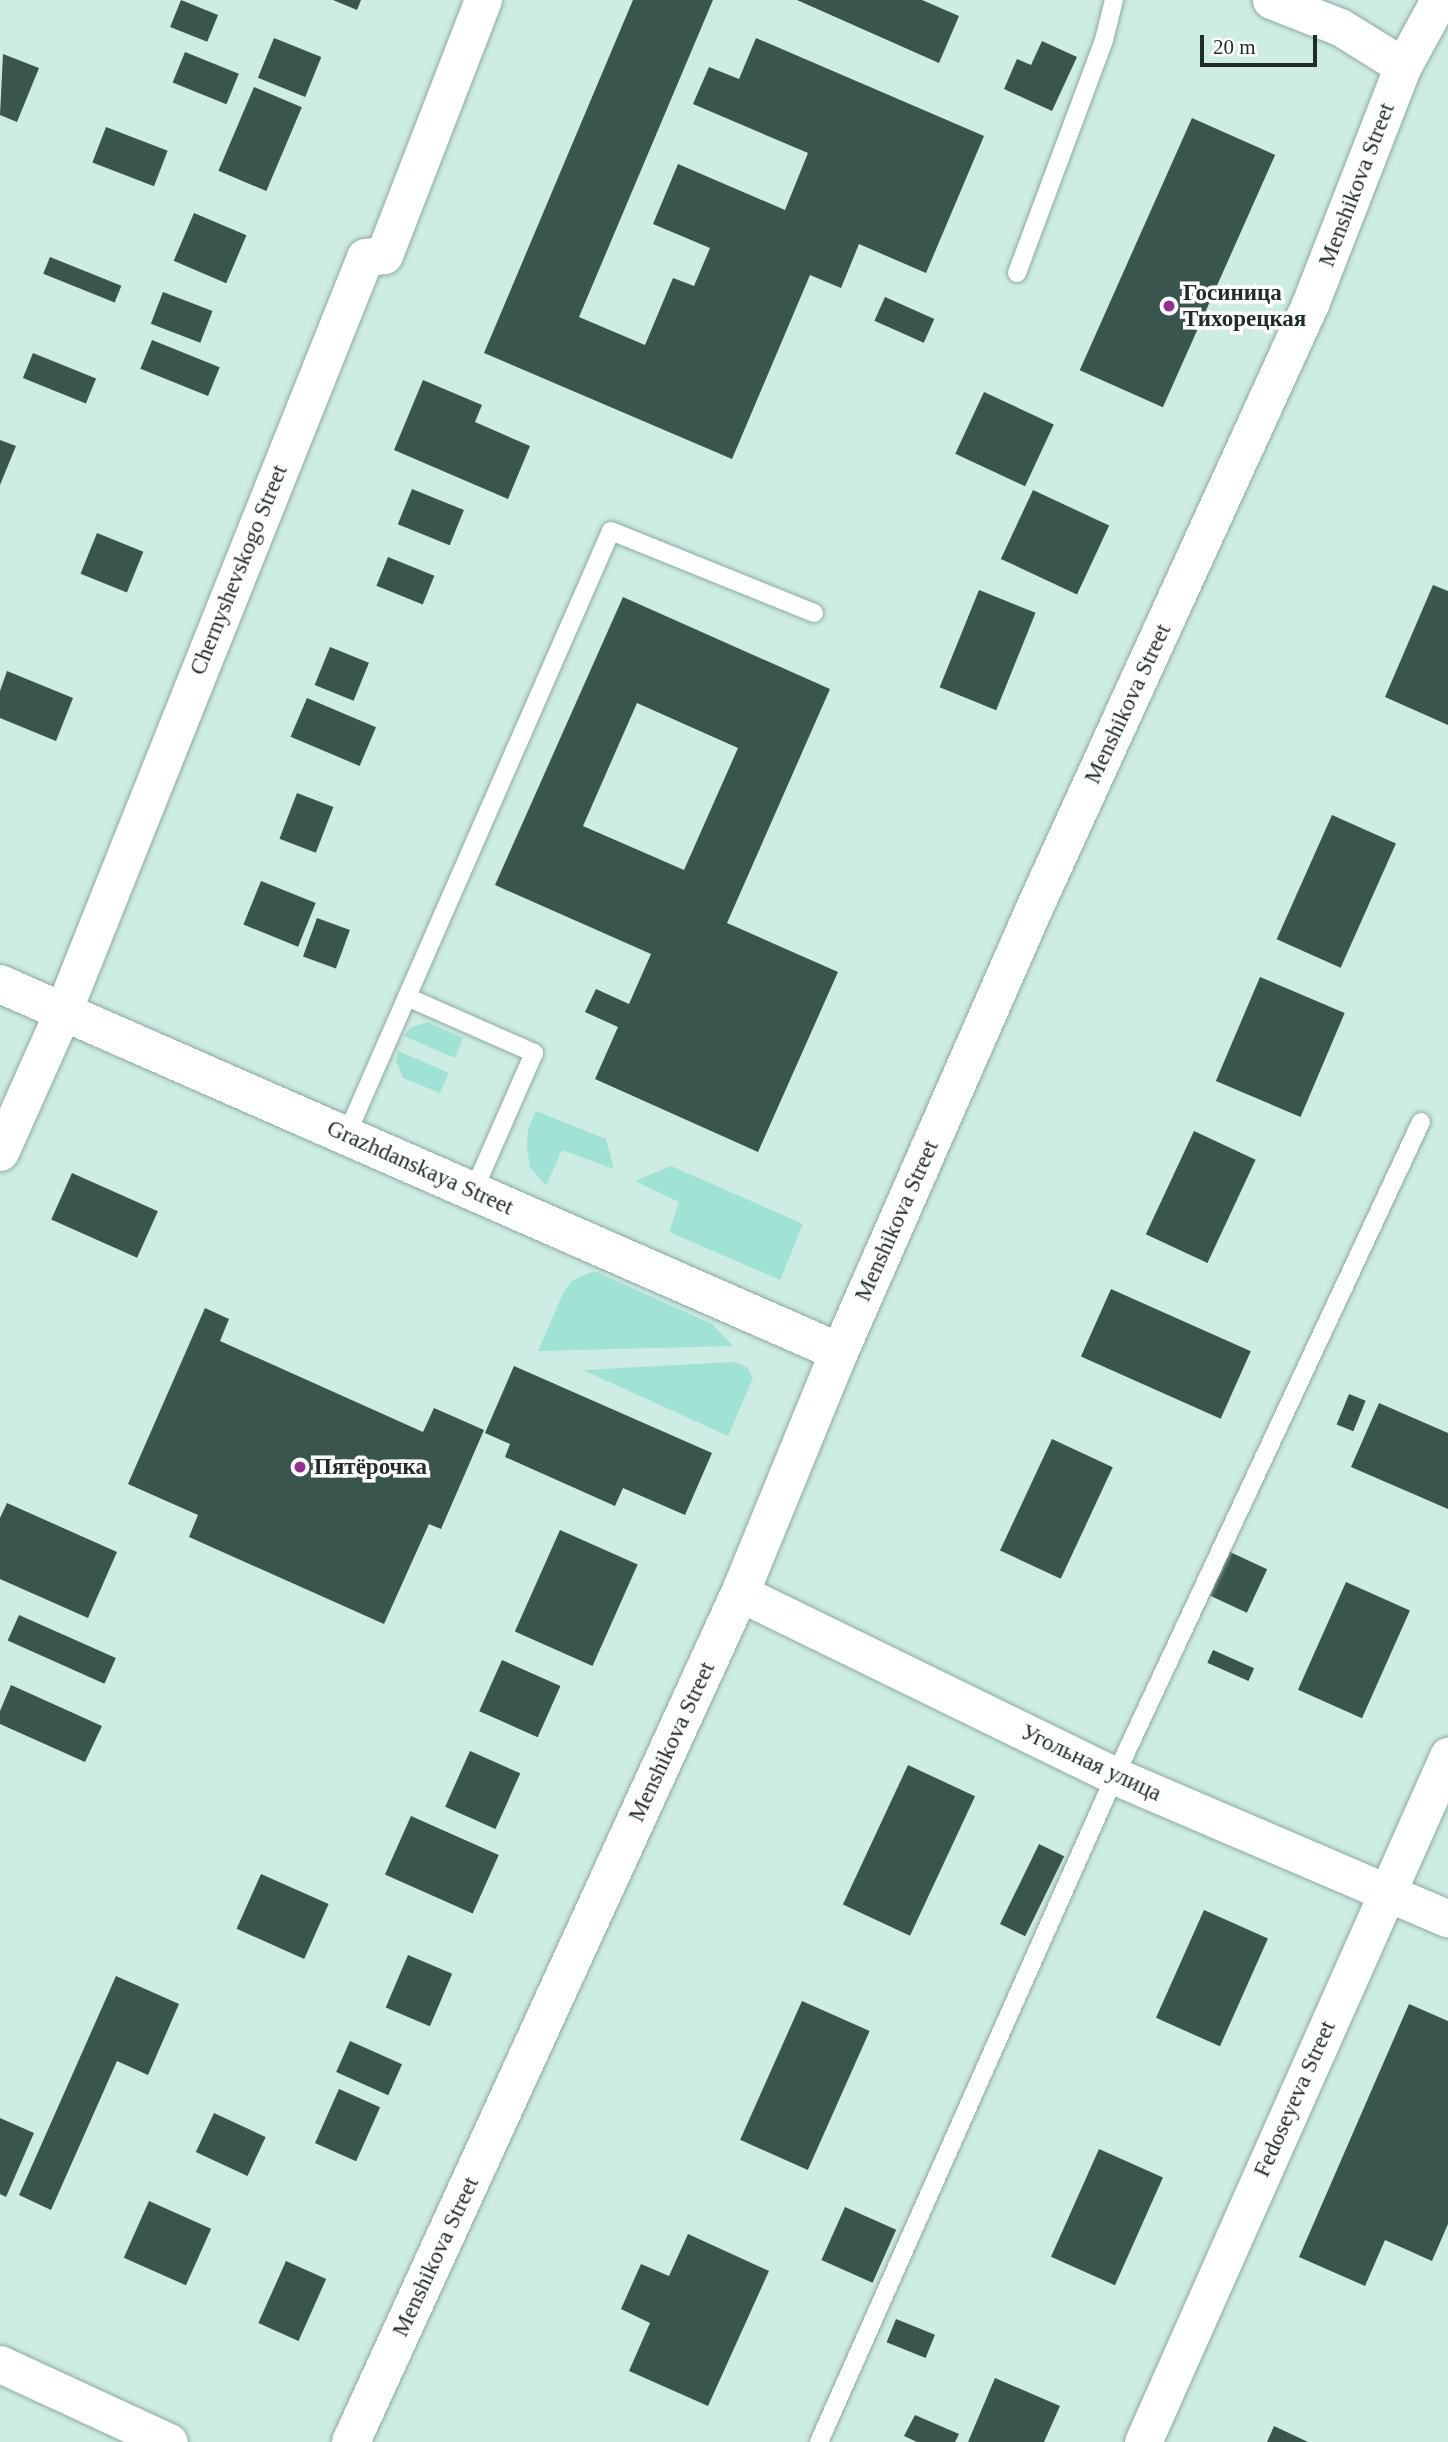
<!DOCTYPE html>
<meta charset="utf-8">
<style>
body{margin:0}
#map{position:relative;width:1448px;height:2442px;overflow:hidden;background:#cdece4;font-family:Georgia,serif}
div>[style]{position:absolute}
.green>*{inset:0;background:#a0e2d3}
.building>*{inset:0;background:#3a544e;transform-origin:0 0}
.roads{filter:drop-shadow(0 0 2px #8daaa3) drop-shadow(0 0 2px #8daaa3)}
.lane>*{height:18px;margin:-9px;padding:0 9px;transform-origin:9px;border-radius:9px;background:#fff}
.street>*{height:37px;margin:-18.5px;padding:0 18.5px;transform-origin:18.5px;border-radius:18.5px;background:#fff}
.secondary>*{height:38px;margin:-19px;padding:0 19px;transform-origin:19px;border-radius:19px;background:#fff}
.dots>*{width:19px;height:19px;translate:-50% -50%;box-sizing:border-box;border:4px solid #fff;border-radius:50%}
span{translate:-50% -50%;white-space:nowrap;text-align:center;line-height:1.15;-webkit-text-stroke:7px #fff;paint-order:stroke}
.street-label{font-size:23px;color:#202c29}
.poi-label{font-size:23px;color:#202c29;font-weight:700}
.left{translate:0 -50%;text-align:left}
.scale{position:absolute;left:1200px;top:35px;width:117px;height:32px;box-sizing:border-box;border:4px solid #202c29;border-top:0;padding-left:9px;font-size:21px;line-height:24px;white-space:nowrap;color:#202c29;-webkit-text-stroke:5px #fff;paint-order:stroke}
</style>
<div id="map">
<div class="green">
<div style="clip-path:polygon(427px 1022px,463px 1038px,455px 1058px,404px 1036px,410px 1028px)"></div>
<div style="clip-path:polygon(398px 1051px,449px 1073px,440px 1093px,403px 1078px,396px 1061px)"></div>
<div style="clip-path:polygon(536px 1111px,606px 1139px,614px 1169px,562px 1150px,546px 1186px,530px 1167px,527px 1148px,528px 1129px)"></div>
<div style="clip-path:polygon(671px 1166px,803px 1224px,780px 1280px,669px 1232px,679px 1202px,635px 1181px)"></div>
<div style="clip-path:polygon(594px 1271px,712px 1324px,733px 1346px,538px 1351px,564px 1291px,573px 1280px)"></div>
<div style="clip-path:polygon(734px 1362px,747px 1367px,753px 1378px,728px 1436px,583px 1370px)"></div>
</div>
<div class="building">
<div style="left:181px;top:0;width:40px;height:29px;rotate:22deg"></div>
<div style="clip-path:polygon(333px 0,361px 0,357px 10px)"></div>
<div style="clip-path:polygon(633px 0,713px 0,579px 317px,645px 345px,673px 278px,694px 286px,710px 248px,653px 224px,678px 164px,785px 210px,808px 153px,693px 104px,709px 67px,739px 79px,756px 38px,984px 136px,926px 273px,859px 244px,841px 288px,810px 275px,732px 459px,484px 353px)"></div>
<div style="clip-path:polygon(797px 0,922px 0,959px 16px,939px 63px)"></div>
<div style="left:274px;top:38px;width:51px;height:43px;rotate:22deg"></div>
<div style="clip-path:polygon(1042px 41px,1077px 57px,1052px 111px,1004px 89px,1017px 59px,1031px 65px)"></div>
<div style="left:185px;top:52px;width:58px;height:33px;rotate:22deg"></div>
<div style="clip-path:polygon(3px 54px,39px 68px,17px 122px,0 115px)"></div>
<div style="left:254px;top:87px;width:52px;height:91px;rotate:23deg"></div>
<div style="left:1192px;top:118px;width:91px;height:276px;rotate:24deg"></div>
<div style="left:106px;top:127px;width:66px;height:38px;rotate:21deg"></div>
<div style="left:194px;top:213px;width:57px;height:52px;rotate:23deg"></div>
<div style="left:50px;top:257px;width:77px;height:18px;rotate:22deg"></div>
<div style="left:163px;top:292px;width:53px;height:34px;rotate:21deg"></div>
<div style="left:885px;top:297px;width:54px;height:26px;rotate:24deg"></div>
<div style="left:152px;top:340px;width:73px;height:31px;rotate:22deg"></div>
<div style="left:33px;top:353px;width:68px;height:27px;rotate:22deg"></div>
<div style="clip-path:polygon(423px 380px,482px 405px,475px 422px,530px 446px,508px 499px,394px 450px)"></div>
<div style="left:984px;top:392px;width:77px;height:68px;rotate:25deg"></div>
<div style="clip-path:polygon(0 440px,16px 446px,0 485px)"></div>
<div style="left:412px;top:489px;width:56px;height:38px;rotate:22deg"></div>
<div style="left:1033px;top:490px;width:84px;height:76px;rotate:25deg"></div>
<div style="left:97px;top:533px;width:50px;height:44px;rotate:22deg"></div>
<div style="left:388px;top:557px;width:50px;height:31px;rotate:22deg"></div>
<div style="clip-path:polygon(1433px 585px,1448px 591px,1448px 725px,1385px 697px)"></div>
<div style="left:979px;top:590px;width:61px;height:105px;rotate:22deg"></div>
<div style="clip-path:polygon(evenodd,623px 597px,830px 689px,727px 923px,838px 972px,758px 1152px,595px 1079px,618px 1027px,585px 1012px,596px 989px,629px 1004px,651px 954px,495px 885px,623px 597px,637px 703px,738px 748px,684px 870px,583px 826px,637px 703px)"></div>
<div style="left:330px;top:647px;width:42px;height:41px;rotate:22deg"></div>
<div style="clip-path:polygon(7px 671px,73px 698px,56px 741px,0 718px,0 691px)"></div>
<div style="left:307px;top:698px;width:75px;height:42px;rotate:23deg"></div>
<div style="left:297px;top:793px;width:39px;height:49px;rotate:21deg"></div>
<div style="left:1332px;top:815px;width:70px;height:136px;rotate:24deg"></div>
<div style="left:261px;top:881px;width:59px;height:47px;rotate:22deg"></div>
<div style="left:317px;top:918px;width:35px;height:41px;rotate:20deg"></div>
<div style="left:1260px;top:977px;width:92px;height:113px;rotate:23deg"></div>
<div style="left:1194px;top:1131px;width:68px;height:114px;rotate:25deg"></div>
<div style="left:72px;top:1173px;width:94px;height:51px;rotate:24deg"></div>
<div style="left:1111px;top:1289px;width:153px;height:74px;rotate:24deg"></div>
<div style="clip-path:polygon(205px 1308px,229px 1319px,220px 1341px,423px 1432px,434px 1408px,484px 1430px,441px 1529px,429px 1524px,384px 1624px,189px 1537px,198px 1515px,128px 1484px)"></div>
<div style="clip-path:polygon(514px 1366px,712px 1453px,685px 1515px,623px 1488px,615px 1506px,505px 1457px,510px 1444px,485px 1433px)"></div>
<div style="left:1349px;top:1394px;width:18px;height:33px;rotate:22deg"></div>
<div style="clip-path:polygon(1379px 1403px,1448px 1433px,1448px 1509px,1351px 1467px)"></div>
<div style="left:1052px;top:1439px;width:67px;height:123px;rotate:25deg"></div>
<div style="clip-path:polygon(7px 1503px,117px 1552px,88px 1618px,0 1579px,0 1518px)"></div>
<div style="left:560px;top:1530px;width:85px;height:111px;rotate:24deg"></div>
<div style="left:1230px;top:1552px;width:41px;height:48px;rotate:25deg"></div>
<div style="left:1346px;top:1582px;width:70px;height:118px;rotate:24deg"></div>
<div style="left:19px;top:1615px;width:106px;height:28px;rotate:24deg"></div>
<div style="left:1213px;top:1650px;width:45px;height:14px;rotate:24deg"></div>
<div style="left:502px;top:1660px;width:64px;height:56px;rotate:24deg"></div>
<div style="clip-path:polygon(11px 1685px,102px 1726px,85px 1762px,0 1724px,0 1711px)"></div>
<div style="left:470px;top:1751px;width:55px;height:61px;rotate:24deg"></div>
<div style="left:908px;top:1765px;width:74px;height:154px;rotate:25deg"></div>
<div style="left:411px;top:1816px;width:96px;height:64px;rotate:24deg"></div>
<div style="left:1039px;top:1844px;width:28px;height:89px;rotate:26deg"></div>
<div style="left:261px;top:1874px;width:74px;height:60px;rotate:24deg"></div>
<div style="left:1204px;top:1910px;width:70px;height:118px;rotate:24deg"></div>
<div style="left:408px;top:1955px;width:48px;height:57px;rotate:23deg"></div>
<div style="clip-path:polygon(116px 1976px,179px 2004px,148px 2075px,117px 2061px,51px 2210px,19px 2195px)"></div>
<div style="left:802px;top:2001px;width:74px;height:152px;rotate:24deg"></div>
<div style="clip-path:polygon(1409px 2004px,1448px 2021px,1448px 2224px,1432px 2261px,1385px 2240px,1365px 2286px,1299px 2257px)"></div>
<div style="left:350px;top:2041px;width:57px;height:34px;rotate:24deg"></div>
<div style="left:339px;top:2089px;width:45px;height:59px;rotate:24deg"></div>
<div style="left:214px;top:2113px;width:57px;height:43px;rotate:25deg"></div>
<div style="clip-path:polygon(0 2118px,34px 2133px,6px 2197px,0 2194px)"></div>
<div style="left:1099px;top:2149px;width:70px;height:118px;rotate:24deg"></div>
<div style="left:149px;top:2201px;width:68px;height:62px;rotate:24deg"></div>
<div style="left:845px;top:2207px;width:56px;height:58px;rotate:24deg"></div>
<div style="clip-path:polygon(688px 2234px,769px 2271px,708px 2406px,629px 2371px,650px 2323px,621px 2309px,641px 2264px,669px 2276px)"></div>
<div style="left:286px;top:2261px;width:44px;height:68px;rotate:24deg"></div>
<div style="left:896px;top:2319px;width:42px;height:25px;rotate:22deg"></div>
<div style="clip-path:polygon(995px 2378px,1060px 2406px,1044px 2442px,968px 2442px)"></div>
<div style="clip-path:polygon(915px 2415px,959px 2434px,955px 2442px,917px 2442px,904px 2436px)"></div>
<div style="clip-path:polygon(1274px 2426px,1308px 2442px,1267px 2442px)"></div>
</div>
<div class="roads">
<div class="lane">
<div style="left:1017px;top:273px;width:249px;rotate:-69.5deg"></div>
<div style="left:1104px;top:40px;width:41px;rotate:-76deg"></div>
<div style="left:407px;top:997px;width:139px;rotate:23.8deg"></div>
<div style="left:534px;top:1053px;width:152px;rotate:113.7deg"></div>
<div style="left:346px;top:1136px;width:660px;rotate:-66.35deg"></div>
<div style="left:611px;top:531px;width:219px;rotate:22deg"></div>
<div style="left:819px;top:2442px;width:729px;rotate:-66.04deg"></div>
<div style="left:1115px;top:1776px;width:722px;rotate:-64.93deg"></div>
</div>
<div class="street">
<div style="left:1271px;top:0;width:74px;rotate:21.4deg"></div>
<div style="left:1340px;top:27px;width:74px;rotate:31.8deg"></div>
<div style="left:0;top:1152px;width:154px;rotate:-65.9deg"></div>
<div style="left:63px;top:1011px;width:812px;rotate:-68.17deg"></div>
<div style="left:365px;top:257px;width:19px;rotate:-6deg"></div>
<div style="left:384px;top:255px;width:274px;rotate:-68.8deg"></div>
<div style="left:839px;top:1352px;width:495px;rotate:-66.3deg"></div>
<div style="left:1038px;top:899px;width:654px;rotate:-65.43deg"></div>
<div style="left:1310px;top:304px;width:256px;rotate:-68.7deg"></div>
<div style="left:1403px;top:66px;width:75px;rotate:-61.4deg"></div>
<div style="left:740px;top:1593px;width:417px;rotate:26deg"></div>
<div style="left:1115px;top:1776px;width:362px;rotate:23.2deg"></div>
<div style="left:0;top:2364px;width:186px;rotate:24.8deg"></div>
<div style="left:1143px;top:2442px;width:751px;rotate:-66.03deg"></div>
</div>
<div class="secondary">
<div style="left:0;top:984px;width:916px;rotate:23.68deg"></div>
<div style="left:839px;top:1352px;width:261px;rotate:112.3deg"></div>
<div style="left:740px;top:1593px;width:934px;rotate:114.62deg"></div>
</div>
</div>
<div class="dots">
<div style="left:1169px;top:306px;background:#972f93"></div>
<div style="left:300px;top:1467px;background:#972f93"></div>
</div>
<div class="street-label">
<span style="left:1357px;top:185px;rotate:-69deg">Menshikova Street</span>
<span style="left:239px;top:570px;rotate:-68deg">Chernyshevskogo Street</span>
<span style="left:1128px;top:704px;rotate:-65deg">Menshikova Street</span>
<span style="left:420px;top:1168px;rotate:24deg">Grazhdanskaya Street</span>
<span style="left:897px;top:1221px;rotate:-66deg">Menshikova Street</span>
<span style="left:672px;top:1742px;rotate:-65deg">Menshikova Street</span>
<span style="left:1091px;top:1763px;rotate:25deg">Угольная улица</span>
<span style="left:1295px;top:2099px;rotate:-66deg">Fedoseyeva Street</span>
<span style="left:436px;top:2257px;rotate:-65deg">Menshikova Street</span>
</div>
<div class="poi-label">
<span class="left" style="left:1183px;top:306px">Госиница<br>Тихорецкая</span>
<span class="left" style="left:314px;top:1467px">Пятёрочка</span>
</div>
<div class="scale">20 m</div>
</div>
